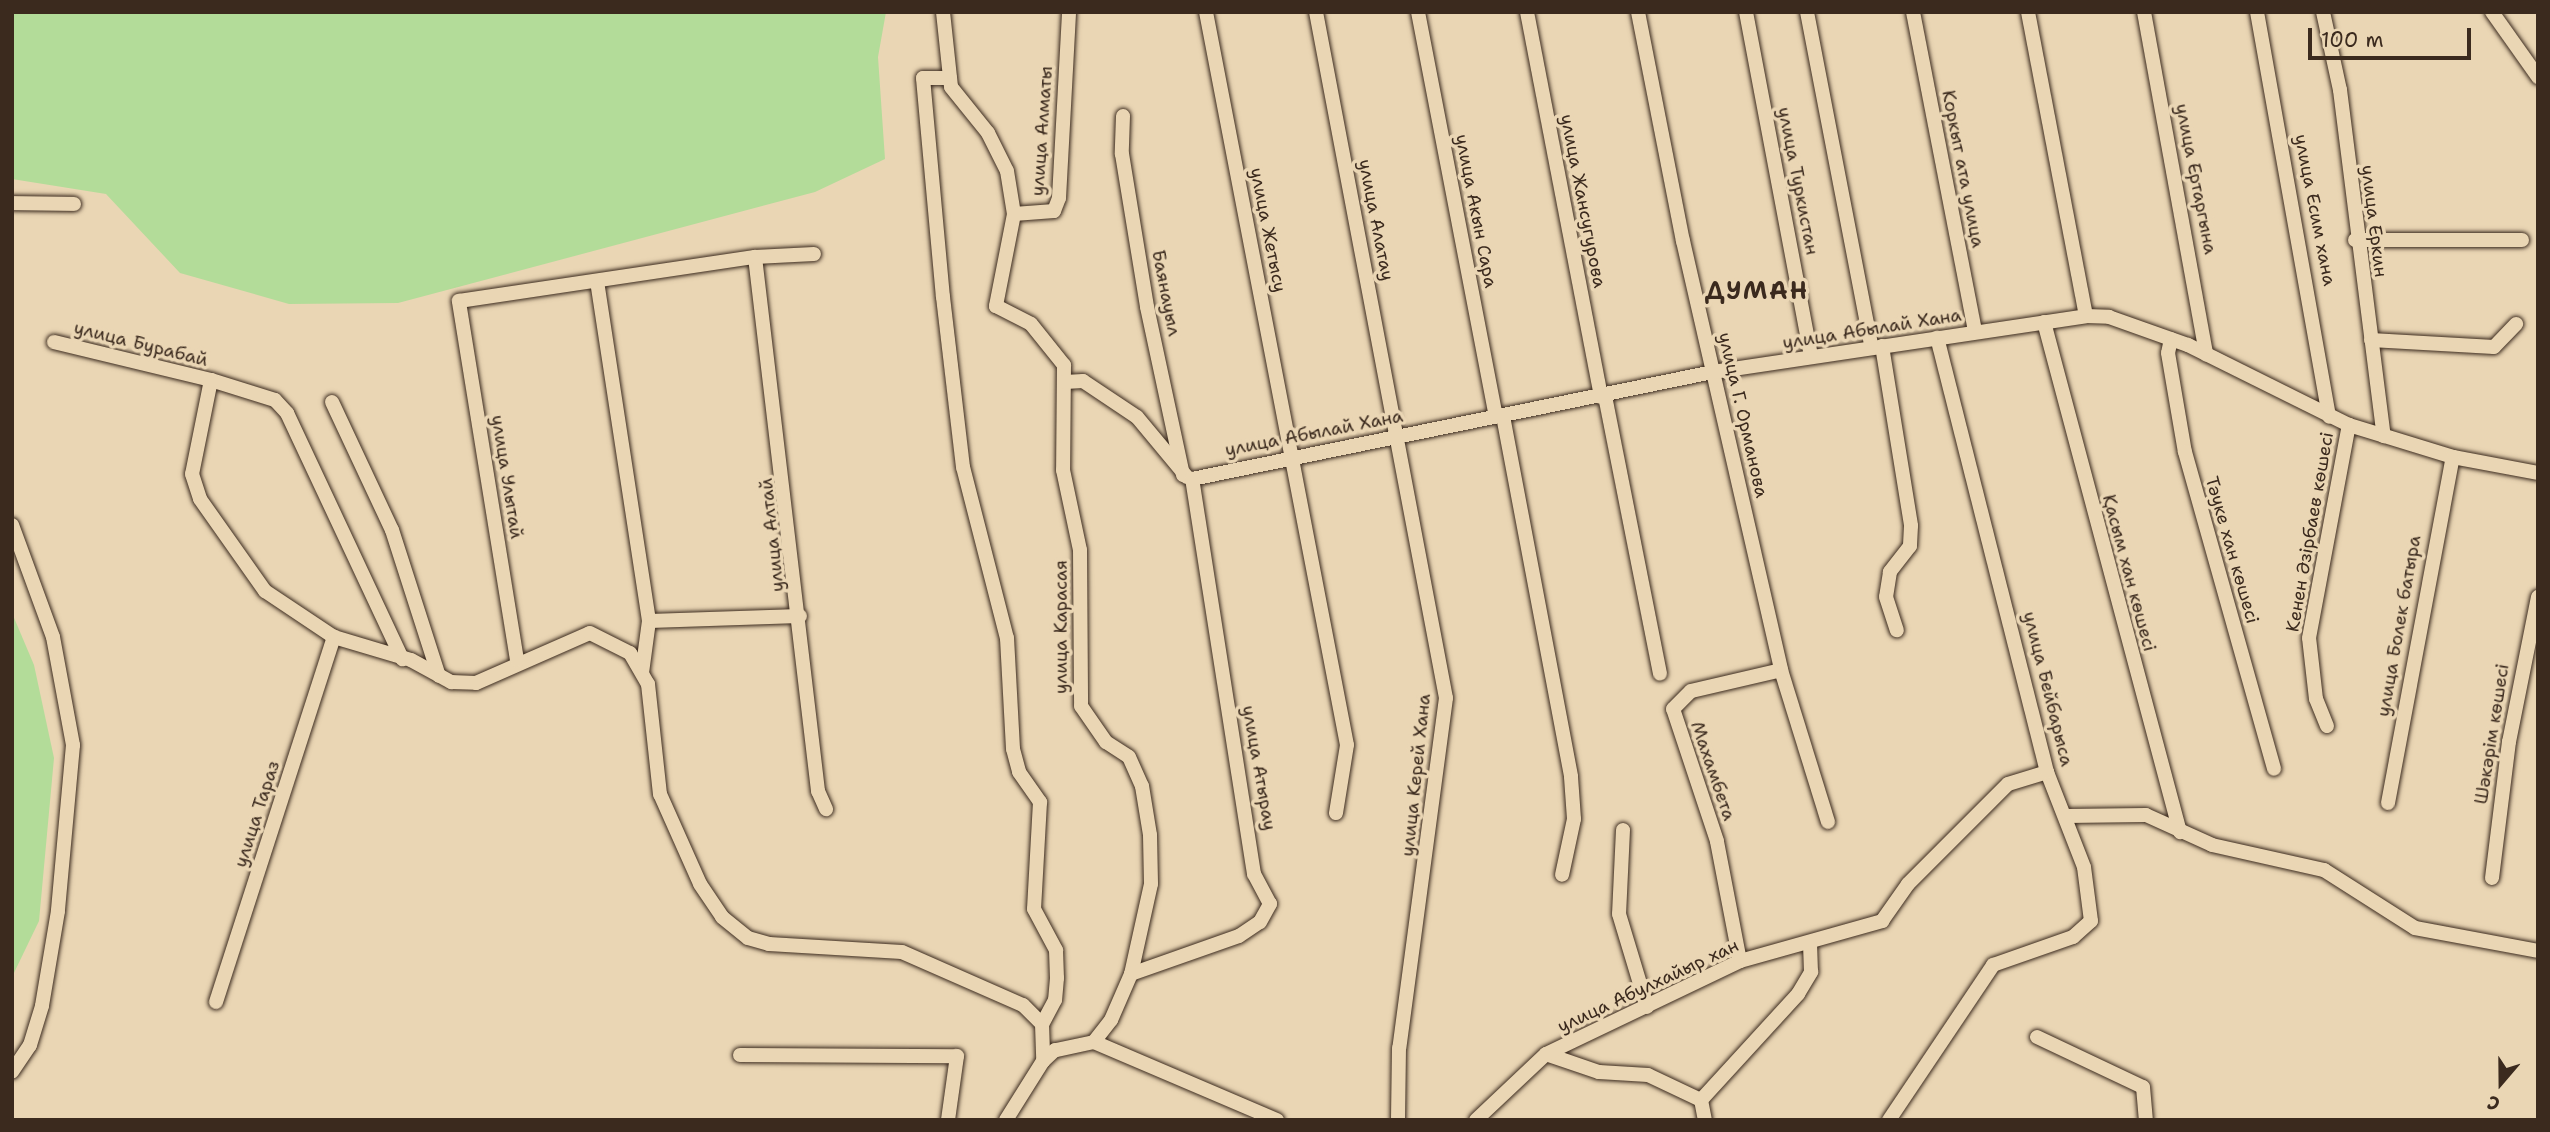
<!DOCTYPE html>
<meta charset="utf-8">
<style>
body{margin:0}
#map{position:relative;width:2550px;height:1132px;overflow:hidden;background:#ead6b4;font-family:"Shantell Sans",sans-serif}
div>[style]{position:absolute}
.green>*{inset:0;background:#b3dc99}
.roads{filter:drop-shadow(0 0 2px #3b2a1e) drop-shadow(0 0 2px #3b2a1e)}
.minor>*{height:14px;margin:-7px;padding:0 7px;transform-origin:7px;border-radius:7px;background:#ead6b4}
span{translate:-50% -50%;white-space:nowrap;text-align:center;line-height:1.15;-webkit-text-stroke:7px #ead6b4;paint-order:stroke}
.street-label{font-size:18px;color:#3b2a1e}
.district-label{font-size:24px;color:#3b2a1e;font-weight:700;letter-spacing:2px}
.frame{position:absolute;inset:0;border:14px solid #3b2a1e;pointer-events:none}
.north{position:absolute;left:2466px;top:1048px;width:70px;height:70px;-webkit-text-stroke:5px #ead6b4;paint-order:stroke;rotate:200deg;font-size:19px;font-weight:700;line-height:28px;text-align:center;color:#3b2a1e}
.north::after{content:'';display:block;margin:auto;width:24px;height:32px;background:#3b2a1e;clip-path:polygon(50% 0,100% 100%,50% 72%,0 100%)}
.scale{position:absolute;left:2308px;top:28px;width:163px;height:32px;box-sizing:border-box;border:4px solid #3b2a1e;border-top:0;padding-left:9px;font-size:21px;line-height:24px;white-space:nowrap;color:#3b2a1e;-webkit-text-stroke:5px #ead6b4;paint-order:stroke}
</style>
<div id="map">
<div class="green">
<div style="clip-path:polygon(12px 12px,886px 12px,878px 57px,885px 159px,815px 192px,398px 303px,289px 304px,180px 273px,106px 194px,12px 179px)"></div>
<div style="clip-path:polygon(12px 613px,34px 665px,54px 758px,39px 921px,12px 977px)"></div>
</div>
<div class="roads">
<div class="minor">
<div style="left:943px;top:12px;width:75px;rotate:83.9deg"></div>
<div style="left:951px;top:87px;width:59px;rotate:51.2deg"></div>
<div style="left:988px;top:133px;width:42px;rotate:63.4deg"></div>
<div style="left:1007px;top:171px;width:44px;rotate:80.8deg"></div>
<div style="left:1014px;top:214px;width:94px;rotate:101.1deg"></div>
<div style="left:996px;top:306px;width:39px;rotate:27deg"></div>
<div style="left:1031px;top:324px;width:53px;rotate:51.2deg"></div>
<div style="left:1064px;top:365px;width:105px;rotate:90.5deg"></div>
<div style="left:1063px;top:470px;width:82px;rotate:78deg"></div>
<div style="left:1080px;top:550px;width:156px;rotate:89.6deg"></div>
<div style="left:1081px;top:706px;width:44px;rotate:55.2deg"></div>
<div style="left:1106px;top:742px;width:27px;rotate:33deg"></div>
<div style="left:1129px;top:757px;width:32px;rotate:66deg"></div>
<div style="left:1142px;top:786px;width:50px;rotate:80.7deg"></div>
<div style="left:1150px;top:835px;width:49px;rotate:88.8deg"></div>
<div style="left:1151px;top:884px;width:92px;rotate:102.5deg"></div>
<div style="left:1131px;top:974px;width:50px;rotate:113.5deg"></div>
<div style="left:1111px;top:1020px;width:28px;rotate:128deg"></div>
<div style="left:1094px;top:1042px;width:40px;rotate:168deg"></div>
<div style="left:1055px;top:1050px;width:16px;rotate:137deg"></div>
<div style="left:1043px;top:1061px;width:70px;rotate:122.1deg"></div>
<div style="left:1206px;top:12px;width:746px;rotate:79.11deg"></div>
<div style="left:1347px;top:745px;width:69px;rotate:99.2deg"></div>
<div style="left:1316px;top:12px;width:698px;rotate:79.27deg"></div>
<div style="left:1446px;top:698px;width:353px;rotate:97.6deg"></div>
<div style="left:1399px;top:1048px;width:72px;rotate:90.8deg"></div>
<div style="left:1418px;top:12px;width:412px;rotate:79.1deg"></div>
<div style="left:1527px;top:12px;width:392px;rotate:79.1deg"></div>
<div style="left:1638px;top:12px;width:233px;rotate:78.9deg"></div>
<div style="left:1683px;top:241px;width:440px;rotate:77.1deg"></div>
<div style="left:1781px;top:670px;width:159px;rotate:72.8deg"></div>
<div style="left:1746px;top:12px;width:351px;rotate:79.3deg"></div>
<div style="left:1807px;top:12px;width:342px;rotate:79.1deg"></div>
<div style="left:1913px;top:12px;width:326px;rotate:79deg"></div>
<div style="left:2028px;top:12px;width:309px;rotate:79.2deg"></div>
<div style="left:2144px;top:12px;width:348px;rotate:79.7deg"></div>
<div style="left:2257px;top:12px;width:411px;rotate:79.9deg"></div>
<div style="left:2323px;top:12px;width:80px;rotate:77.7deg"></div>
<div style="left:2340px;top:90px;width:349px;rotate:82.8deg"></div>
<div style="left:2492px;top:12px;width:80px;rotate:54.7deg"></div>
<div style="left:950px;top:78px;width:27px;rotate:180deg"></div>
<div style="left:923px;top:78px;width:220px;rotate:84.8deg"></div>
<div style="left:943px;top:297px;width:171px;rotate:83.3deg"></div>
<div style="left:963px;top:467px;width:177px;rotate:75.6deg"></div>
<div style="left:1007px;top:638px;width:111px;rotate:86.9deg"></div>
<div style="left:1013px;top:749px;width:24px;rotate:75deg"></div>
<div style="left:1019px;top:772px;width:37px;rotate:55deg"></div>
<div style="left:1040px;top:802px;width:107px;rotate:93.2deg"></div>
<div style="left:1034px;top:909px;width:47px;rotate:61.8deg"></div>
<div style="left:1056px;top:950px;width:28px;rotate:88deg"></div>
<div style="left:1057px;top:978px;width:22px;rotate:95deg"></div>
<div style="left:1055px;top:1000px;width:27px;rotate:118deg"></div>
<div style="left:1123px;top:116px;width:38px;rotate:92deg"></div>
<div style="left:1122px;top:154px;width:155px;rotate:80.7deg"></div>
<div style="left:1147px;top:307px;width:172px;rotate:77.9deg"></div>
<div style="left:12px;top:203px;width:62px;rotate:0.9deg"></div>
<div style="left:1014px;top:214px;width:40px;rotate:-4.3deg"></div>
<div style="left:1054px;top:211px;width:14px;rotate:-69deg"></div>
<div style="left:1059px;top:198px;width:186px;rotate:-86.9deg"></div>
<div style="left:2355px;top:240px;width:167px"></div>
<div style="left:755px;top:257px;width:538px;rotate:83.27deg"></div>
<div style="left:818px;top:791px;width:20px;rotate:66deg"></div>
<div style="left:597px;top:281px;width:344px;rotate:81.3deg"></div>
<div style="left:649px;top:621px;width:52px;rotate:97.7deg"></div>
<div style="left:2044px;top:322px;width:528px;rotate:75.07deg"></div>
<div style="left:2171px;top:339px;width:14px;rotate:102deg"></div>
<div style="left:2168px;top:353px;width:100px;rotate:80.3deg"></div>
<div style="left:2185px;top:452px;width:329px;rotate:74.3deg"></div>
<div style="left:2371px;top:340px;width:123px;rotate:3.3deg"></div>
<div style="left:2494px;top:347px;width:32px;rotate:-46deg"></div>
<div style="left:54px;top:342px;width:162px;rotate:13.6deg"></div>
<div style="left:211px;top:380px;width:96px;rotate:101.4deg"></div>
<div style="left:192px;top:474px;width:26px;rotate:72deg"></div>
<div style="left:200px;top:499px;width:113px;rotate:54.8deg"></div>
<div style="left:265px;top:591px;width:83px;rotate:33.7deg"></div>
<div style="left:334px;top:637px;width:80px;rotate:16.6deg"></div>
<div style="left:411px;top:660px;width:46px;rotate:28.8deg"></div>
<div style="left:451px;top:682px;width:25px;rotate:2deg"></div>
<div style="left:476px;top:683px;width:124px;rotate:-23.7deg"></div>
<div style="left:590px;top:633px;width:45px;rotate:26.6deg"></div>
<div style="left:630px;top:653px;width:36px;rotate:60deg"></div>
<div style="left:648px;top:684px;width:111px;rotate:83.8deg"></div>
<div style="left:660px;top:794px;width:98px;rotate:66deg"></div>
<div style="left:700px;top:884px;width:40px;rotate:56deg"></div>
<div style="left:722px;top:917px;width:33px;rotate:39deg"></div>
<div style="left:748px;top:938px;width:22px;rotate:16deg"></div>
<div style="left:769px;top:944px;width:133px;rotate:3.4deg"></div>
<div style="left:902px;top:952px;width:132px;rotate:23.7deg"></div>
<div style="left:1023px;top:1005px;width:27px;rotate:45deg"></div>
<div style="left:1042px;top:1024px;width:37px;rotate:88deg"></div>
<div style="left:1882px;top:346px;width:182px;rotate:80.8deg"></div>
<div style="left:1911px;top:526px;width:20px;rotate:93deg"></div>
<div style="left:1910px;top:546px;width:33px;rotate:128deg"></div>
<div style="left:1890px;top:572px;width:25px;rotate:99deg"></div>
<div style="left:1886px;top:597px;width:35px;rotate:72deg"></div>
<div style="left:211px;top:380px;width:67px;rotate:17.4deg"></div>
<div style="left:275px;top:400px;width:18px;rotate:47deg"></div>
<div style="left:287px;top:413px;width:272px;rotate:64.9deg"></div>
<div style="left:1065px;top:382px;width:18px;rotate:-3deg"></div>
<div style="left:1083px;top:381px;width:65px;rotate:33.7deg"></div>
<div style="left:1137px;top:417px;width:78px;rotate:50.2deg"></div>
<div style="left:1605px;top:396px;width:283px;rotate:78.8deg"></div>
<div style="left:332px;top:402px;width:141px;rotate:64.9deg"></div>
<div style="left:392px;top:530px;width:153px;rotate:72.2deg"></div>
<div style="left:1503px;top:416px;width:367px;rotate:79.3deg"></div>
<div style="left:1571px;top:777px;width:42px;rotate:85.9deg"></div>
<div style="left:1574px;top:819px;width:57px;rotate:102.1deg"></div>
<div style="left:1192px;top:479px;width:532px;rotate:-11.61deg"></div>
<div style="left:1713px;top:372px;width:377px;rotate:-8.5deg"></div>
<div style="left:2086px;top:316px;width:23px;rotate:2deg"></div>
<div style="left:2109px;top:317px;width:84px;rotate:19.5deg"></div>
<div style="left:2188px;top:345px;width:180px;rotate:26.4deg"></div>
<div style="left:2349px;top:425px;width:109px;rotate:17.1deg"></div>
<div style="left:2453px;top:457px;width:86px;rotate:10.7deg"></div>
<div style="left:12px;top:525px;width:119px;rotate:69.9deg"></div>
<div style="left:53px;top:637px;width:110px;rotate:79.5deg"></div>
<div style="left:73px;top:745px;width:167px;rotate:95.2deg"></div>
<div style="left:58px;top:911px;width:96px;rotate:99.6deg"></div>
<div style="left:42px;top:1006px;width:41px;rotate:107.1deg"></div>
<div style="left:30px;top:1045px;width:32px;rotate:124deg"></div>
<div style="left:649px;top:621px;width:151px;rotate:-1.9deg"></div>
<div style="left:517px;top:660px;width:364px;rotate:-99.2deg"></div>
<div style="left:459px;top:301px;width:299px;rotate:-8.5deg"></div>
<div style="left:755px;top:257px;width:59px;rotate:-2.9deg"></div>
<div style="left:2327px;top:726px;width:29px;rotate:-112deg"></div>
<div style="left:2316px;top:699px;width:61px;rotate:-96.5deg"></div>
<div style="left:2309px;top:638px;width:217px;rotate:-79.4deg"></div>
<div style="left:2388px;top:803px;width:352px;rotate:-79.4deg"></div>
<div style="left:2066px;top:816px;width:80px;rotate:-0.7deg"></div>
<div style="left:2146px;top:815px;width:72px;rotate:24.4deg"></div>
<div style="left:2212px;top:845px;width:115px;rotate:12.6deg"></div>
<div style="left:2324px;top:870px;width:108px;rotate:32.5deg"></div>
<div style="left:2415px;top:928px;width:125px;rotate:10.6deg"></div>
<div style="left:1623px;top:830px;width:84px;rotate:92.7deg"></div>
<div style="left:1619px;top:914px;width:97px;rotate:73.2deg"></div>
<div style="left:2492px;top:878px;width:137px;rotate:-82.9deg"></div>
<div style="left:2509px;top:742px;width:148px;rotate:-78.7deg"></div>
<div style="left:1740px;top:961px;width:122px;rotate:-100.9deg"></div>
<div style="left:1717px;top:841px;width:139px;rotate:-108.4deg"></div>
<div style="left:1673px;top:709px;width:25px;rotate:-45deg"></div>
<div style="left:1691px;top:691px;width:92px;rotate:-13.1deg"></div>
<div style="left:1131px;top:974px;width:114px;rotate:-19.4deg"></div>
<div style="left:1239px;top:936px;width:25px;rotate:-34deg"></div>
<div style="left:1260px;top:922px;width:21px;rotate:-61deg"></div>
<div style="left:1270px;top:904px;width:34px;rotate:-118deg"></div>
<div style="left:1254px;top:874px;width:400px;rotate:-98.9deg"></div>
<div style="left:216px;top:1002px;width:384px;rotate:-72.1deg"></div>
<div style="left:2037px;top:1037px;width:117px;rotate:25.3deg"></div>
<div style="left:2143px;top:1087px;width:33px;rotate:85deg"></div>
<div style="left:1094px;top:1042px;width:199px;rotate:23.1deg"></div>
<div style="left:1546px;top:1054px;width:56px;rotate:18.8deg"></div>
<div style="left:1599px;top:1072px;width:49px;rotate:3.5deg"></div>
<div style="left:1648px;top:1075px;width:59px;rotate:25.3deg"></div>
<div style="left:1701px;top:1100px;width:144px;rotate:-47.5deg"></div>
<div style="left:1798px;top:994px;width:26px;rotate:-59deg"></div>
<div style="left:1811px;top:972px;width:29px;rotate:-92deg"></div>
<div style="left:740px;top:1055px;width:217px;rotate:0.3deg"></div>
<div style="left:957px;top:1056px;width:65px;rotate:98deg"></div>
<div style="left:1701px;top:1100px;width:20px;rotate:79deg"></div>
<div style="left:1476px;top:1120px;width:96px;rotate:-43.3deg"></div>
<div style="left:1546px;top:1054px;width:215px;rotate:-25.6deg"></div>
<div style="left:1740px;top:961px;width:148px;rotate:-15.7deg"></div>
<div style="left:1882px;top:921px;width:45px;rotate:-54.9deg"></div>
<div style="left:1908px;top:884px;width:141px;rotate:-45deg"></div>
<div style="left:2008px;top:784px;width:41px;rotate:-17.1deg"></div>
<div style="left:1889px;top:1120px;width:187px;rotate:-56.1deg"></div>
<div style="left:1993px;top:965px;width:85px;rotate:-19.3deg"></div>
<div style="left:2073px;top:937px;width:24px;rotate:-42deg"></div>
<div style="left:2091px;top:921px;width:54px;rotate:-97.4deg"></div>
<div style="left:2084px;top:867px;width:102px;rotate:-111.3deg"></div>
<div style="left:2047px;top:772px;width:448px;rotate:-104.2deg"></div>
</div>
</div>
<div class="street-label">
<span style="left:1042px;top:131px;rotate:-86deg">улица Алматы</span>
<span style="left:1963px;top:169px;rotate:79deg">Коркыт ата улица</span>
<span style="left:2196px;top:179px;rotate:79deg">улица Ертаргына</span>
<span style="left:1798px;top:181px;rotate:79deg">улица Туркистан</span>
<span style="left:1583px;top:201px;rotate:79deg">улица Жансугурова</span>
<span style="left:2315px;top:210px;rotate:79deg">улица Есим хана</span>
<span style="left:1476px;top:211px;rotate:79deg">улица Акын Сара</span>
<span style="left:1376px;top:220px;rotate:79deg">улица Алатау</span>
<span style="left:2374px;top:221px;rotate:83deg">улица Еркин</span>
<span style="left:1268px;top:230px;rotate:79deg">улица Жетысу</span>
<span style="left:1166px;top:293px;rotate:79deg">Баянауыл</span>
<span style="left:1872px;top:329px;rotate:-9deg">улица Абылай Хана</span>
<span style="left:141px;top:344px;rotate:14deg">улица Бурабай</span>
<span style="left:1743px;top:415px;rotate:77deg">улица Г. Орманова</span>
<span style="left:1314px;top:433px;rotate:-11deg">улица Абылай Хана</span>
<span style="left:507px;top:477px;rotate:81deg">улица Улытай</span>
<span style="left:2310px;top:532px;rotate:-80deg">Кенен Әзірбаев көшесі</span>
<span style="left:772px;top:535px;rotate:-96deg">улица Алтай</span>
<span style="left:2232px;top:550px;rotate:74deg">Тәуке хан көшесі</span>
<span style="left:2129px;top:573px;rotate:75deg">Қасым хан көшесі</span>
<span style="left:2399px;top:626px;rotate:-80deg">улица Болек батыра</span>
<span style="left:1061px;top:627px;rotate:-90deg">улица Карасая</span>
<span style="left:2048px;top:689px;rotate:76deg">улица Бейбарыса</span>
<span style="left:2492px;top:734px;rotate:-81deg">Шәкәрім көшесі</span>
<span style="left:1259px;top:768px;rotate:80deg">улица Атырау</span>
<span style="left:1713px;top:771px;rotate:71deg">Махамбета</span>
<span style="left:1416px;top:775px;rotate:-84deg">улица Керей Хана</span>
<span style="left:257px;top:814px;rotate:-72deg">улица Тараз</span>
<span style="left:1648px;top:986px;rotate:-25deg">улица Абулхайыр хан</span>
</div>
<div class="district-label">
<span style="left:1757px;top:292px">ДУМАН</span>
</div>
<div class="frame"></div>
<div class="north">С</div>
<div class="scale">100 m</div>
</div>
